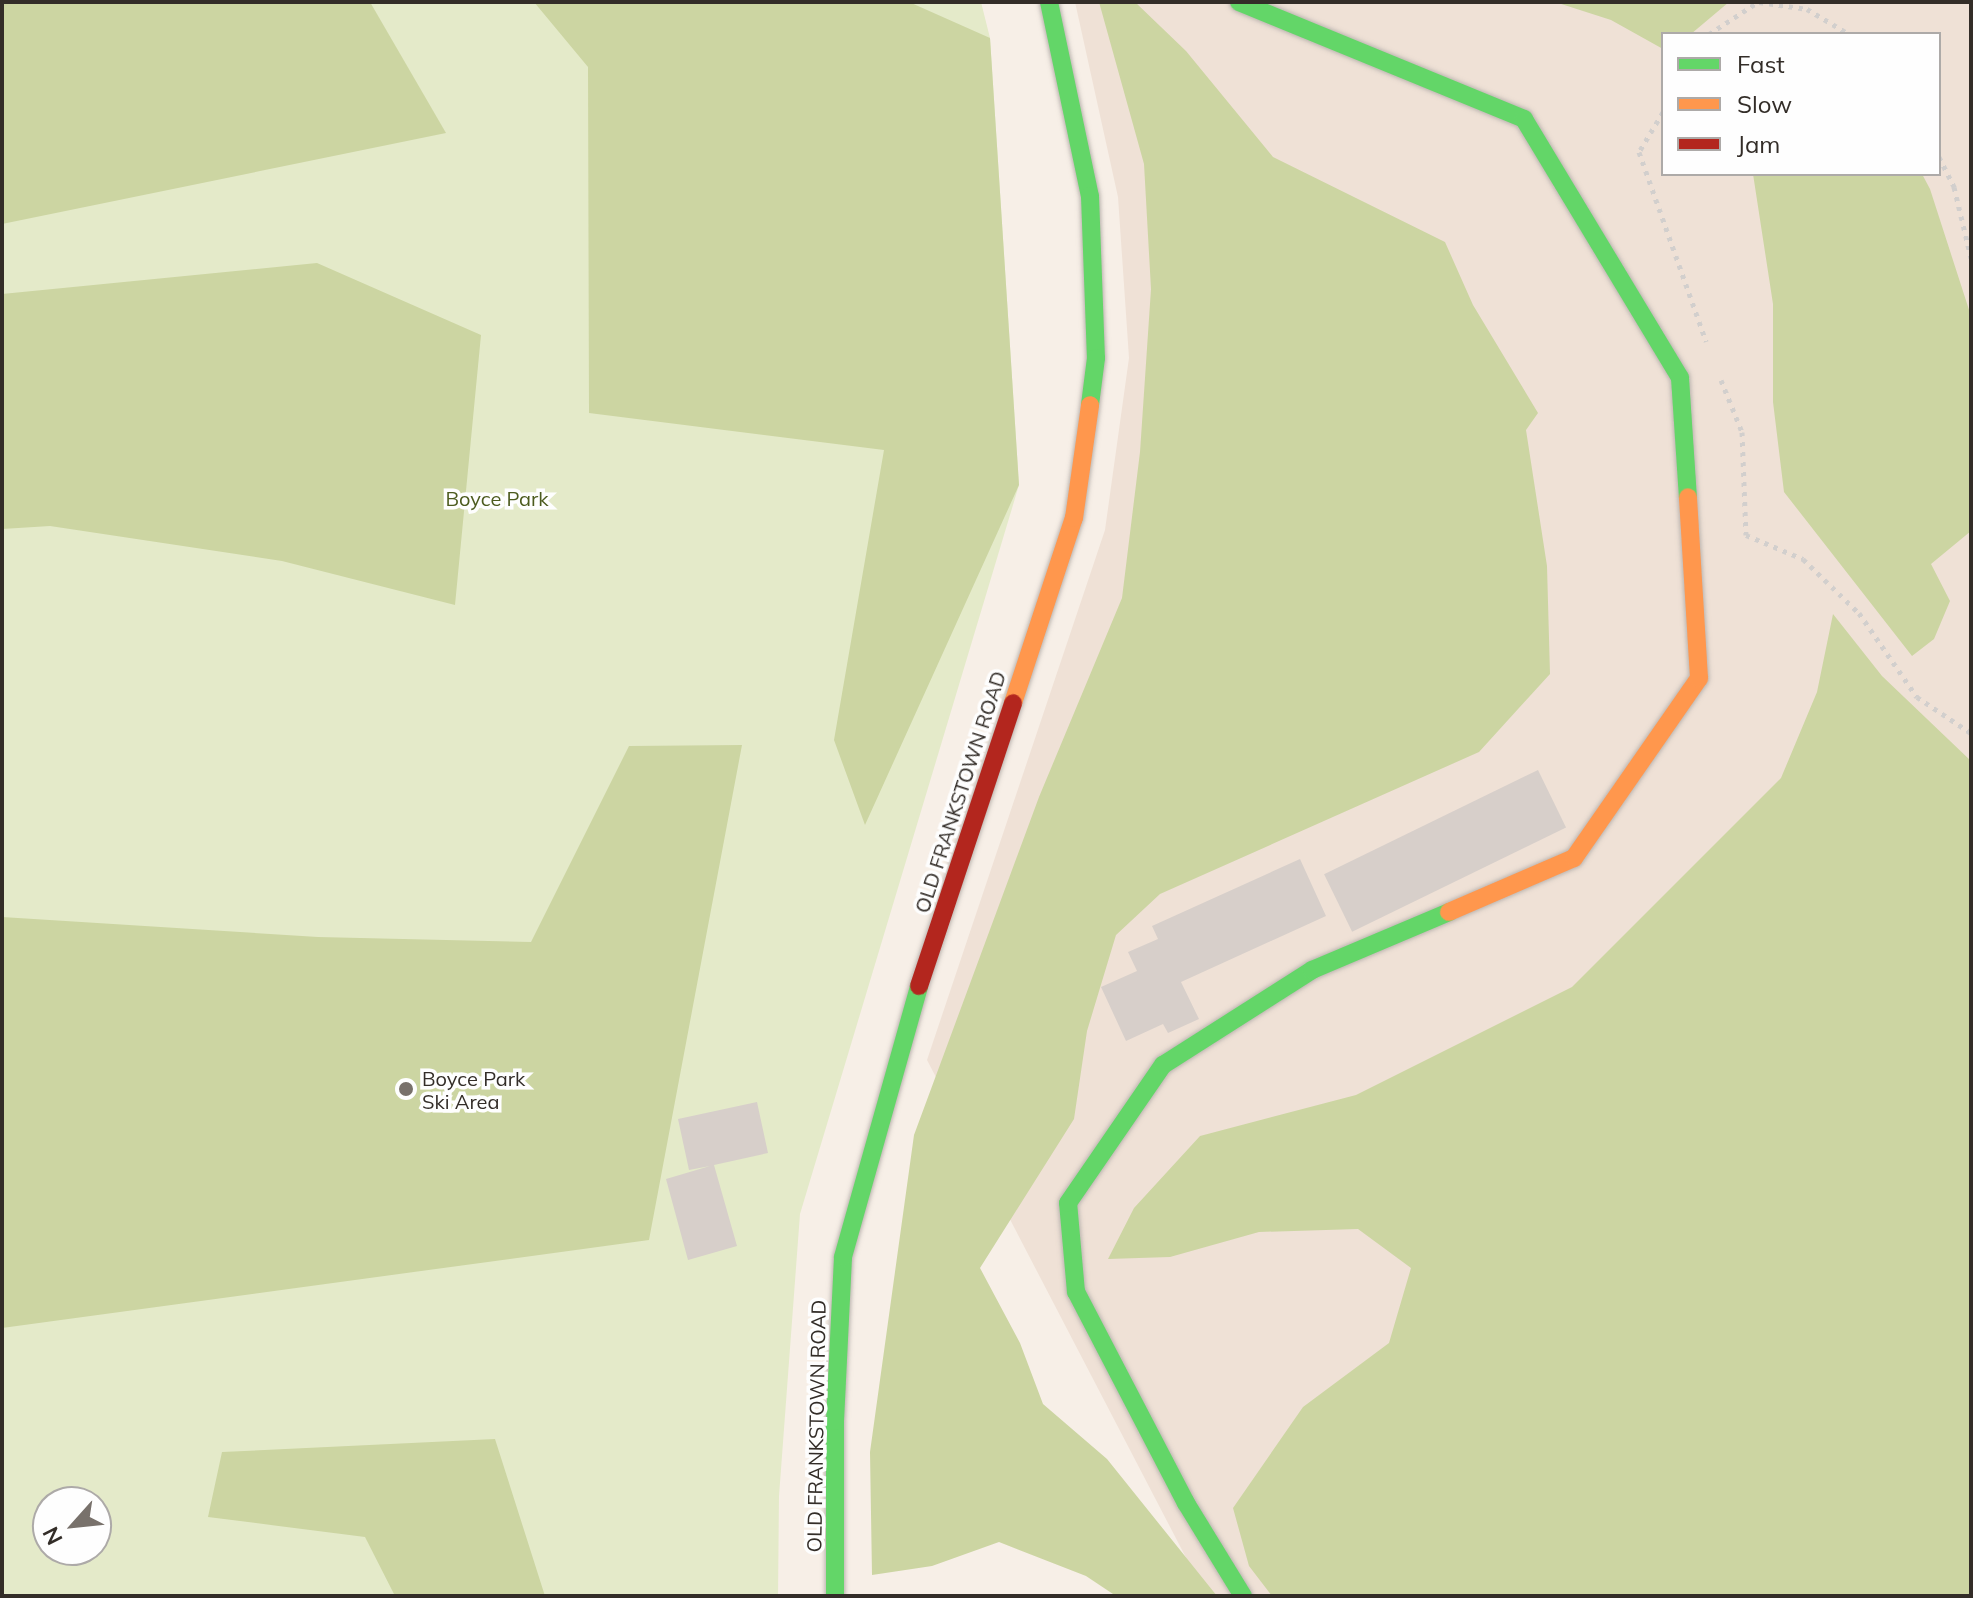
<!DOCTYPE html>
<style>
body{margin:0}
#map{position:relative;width:1973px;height:1598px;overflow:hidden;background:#f7efe7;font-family:Mulish,sans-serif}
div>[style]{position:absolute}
.education>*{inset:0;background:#efe1d6}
.green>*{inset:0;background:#e4eac9}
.forest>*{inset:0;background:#ccd5a2}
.building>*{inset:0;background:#d7cfca;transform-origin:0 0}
.path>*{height:5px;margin-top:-2.5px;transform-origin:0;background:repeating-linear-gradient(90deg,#d2cfcd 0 4px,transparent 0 10px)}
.roads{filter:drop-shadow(0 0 2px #bdb6b1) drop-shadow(0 0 2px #bdb6b1)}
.fast>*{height:18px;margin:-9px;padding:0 9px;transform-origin:9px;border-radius:9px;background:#63d668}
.slow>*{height:18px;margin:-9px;padding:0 9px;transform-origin:9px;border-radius:9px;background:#ff974d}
.jam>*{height:18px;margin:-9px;padding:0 9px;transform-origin:9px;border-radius:9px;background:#b3261e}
.dots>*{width:22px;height:22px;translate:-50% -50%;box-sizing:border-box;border:4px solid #fefefe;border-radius:50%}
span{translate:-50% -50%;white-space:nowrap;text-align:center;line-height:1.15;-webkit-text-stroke:7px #fefefe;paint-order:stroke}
.park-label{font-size:20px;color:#4c5b1e}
.street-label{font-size:20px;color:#332d28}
.poi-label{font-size:20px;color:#332d28}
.left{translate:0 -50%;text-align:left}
.frame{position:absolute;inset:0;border:4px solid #332d28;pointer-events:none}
.legend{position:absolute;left:1661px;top:32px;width:280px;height:144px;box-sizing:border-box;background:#fefefe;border:2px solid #adaaa8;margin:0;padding:10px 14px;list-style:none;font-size:24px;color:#332d28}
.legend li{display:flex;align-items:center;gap:16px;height:40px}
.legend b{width:40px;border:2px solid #adaaa8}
.north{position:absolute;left:32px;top:1486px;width:80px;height:80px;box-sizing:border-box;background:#fefefe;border:2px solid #adaaa8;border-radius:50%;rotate:243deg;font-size:22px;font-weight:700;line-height:32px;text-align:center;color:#332d28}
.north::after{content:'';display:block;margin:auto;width:28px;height:36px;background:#78716b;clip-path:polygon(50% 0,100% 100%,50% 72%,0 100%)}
</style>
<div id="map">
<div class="education">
<div style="clip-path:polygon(evenodd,1075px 2px,1971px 2px,1971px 1596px,1206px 1596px,927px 1060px,1105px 530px,1129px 358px,1118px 197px,1075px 2px,1663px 34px,1939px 34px,1939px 174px,1663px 174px,1663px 34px)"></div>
</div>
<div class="green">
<div style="clip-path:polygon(evenodd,2px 2px,981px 2px,990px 38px,1019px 485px,800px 1214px,779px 1496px,778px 1596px,2px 1596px,2px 2px,48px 1502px,96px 1502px,96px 1550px,48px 1550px,48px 1502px)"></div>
</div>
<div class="forest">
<div style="clip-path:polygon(2px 2px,370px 2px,446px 133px,2px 224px)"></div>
<div style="clip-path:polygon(534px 2px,909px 2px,990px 38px,1019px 485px,865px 825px,834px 740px,884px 450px,589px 413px,588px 67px)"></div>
<div style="clip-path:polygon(1099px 2px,1135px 2px,1186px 51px,1273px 157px,1445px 242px,1473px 305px,1538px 413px,1526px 430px,1547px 566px,1550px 674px,1479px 752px,1160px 894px,1116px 935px,1087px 1031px,1074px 1119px,980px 1268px,1020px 1343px,1043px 1404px,1107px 1459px,1217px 1596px,1116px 1596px,1086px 1576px,999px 1542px,932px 1566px,872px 1575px,870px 1452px,914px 1135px,1039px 797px,1122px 598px,1140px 452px,1151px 289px,1144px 164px)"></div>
<div style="clip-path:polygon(1555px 2px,1729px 2px,1691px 34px,1663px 34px,1663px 49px,1611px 20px)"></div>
<div style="clip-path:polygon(1753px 174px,1922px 174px,1930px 189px,1971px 316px,1971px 531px,1931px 564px,1950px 601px,1934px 639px,1912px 656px,1784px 492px,1773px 402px,1773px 304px)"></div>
<div style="clip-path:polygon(317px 263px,481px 335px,455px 605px,282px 561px,50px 526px,2px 529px,2px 294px)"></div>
<div style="clip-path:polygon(1833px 614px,1882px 676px,1971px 761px,1971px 1596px,1272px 1596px,1249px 1566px,1233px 1508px,1303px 1407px,1389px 1343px,1411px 1268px,1358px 1229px,1259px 1232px,1170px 1257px,1108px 1259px,1134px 1208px,1200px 1136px,1356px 1095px,1572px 987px,1781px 778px,1817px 692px)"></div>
<div style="clip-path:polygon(742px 745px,649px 1240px,2px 1328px,2px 917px,318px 937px,531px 942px,629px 746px)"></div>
<div style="clip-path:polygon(495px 1439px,545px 1596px,395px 1596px,365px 1537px,208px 1517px,222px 1452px)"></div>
</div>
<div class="building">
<div style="left:1538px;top:770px;width:64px;height:238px;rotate:64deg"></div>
<div style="clip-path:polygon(1300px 859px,1326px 916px,1181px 982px,1199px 1019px,1168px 1033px,1163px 1024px,1126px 1041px,1101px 987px,1137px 971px,1128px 952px,1158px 939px,1152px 926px)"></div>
<div style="clip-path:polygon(757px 1102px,768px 1153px,714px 1165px,737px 1246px,688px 1260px,666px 1179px,710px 1166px,689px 1170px,678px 1119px)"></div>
</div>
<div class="path">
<div style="left:1759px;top:2px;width:49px;rotate:8.3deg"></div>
<div style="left:1807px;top:9px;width:49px;rotate:30.8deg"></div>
<div style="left:1709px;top:34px;width:59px;rotate:-33.1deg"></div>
<div style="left:1663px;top:112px;width:47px;rotate:121deg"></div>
<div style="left:1639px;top:152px;width:201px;rotate:70.5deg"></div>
<div style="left:1939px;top:157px;width:34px;rotate:63deg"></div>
<div style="left:1954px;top:187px;width:73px;rotate:76.5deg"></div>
<div style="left:1721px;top:380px;width:56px;rotate:68deg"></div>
<div style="left:1742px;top:432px;width:103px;rotate:87.8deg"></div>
<div style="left:1746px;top:535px;width:62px;rotate:22.8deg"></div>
<div style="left:1803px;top:559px;width:78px;rotate:44deg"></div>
<div style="left:1859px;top:613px;width:102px;rotate:55.4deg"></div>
<div style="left:1917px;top:697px;width:65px;rotate:33.7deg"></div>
</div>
<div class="roads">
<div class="fast">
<div style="left:1049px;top:2px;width:198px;rotate:78.1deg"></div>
<div style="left:1090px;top:196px;width:162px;rotate:87.9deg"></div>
<div style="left:1096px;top:358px;width:47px;rotate:97.3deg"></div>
<div style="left:1239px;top:2px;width:308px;rotate:22.3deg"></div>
<div style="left:1524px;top:119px;width:302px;rotate:58.9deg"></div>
<div style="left:1680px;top:378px;width:119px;rotate:86.2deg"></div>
<div style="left:835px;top:1596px;width:175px;rotate:-90deg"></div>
<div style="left:835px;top:1421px;width:164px;rotate:-87.2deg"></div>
<div style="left:843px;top:1257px;width:281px;rotate:-74.3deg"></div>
<div style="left:1243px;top:1596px;width:109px;rotate:-121.5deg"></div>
<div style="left:1186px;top:1503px;width:238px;rotate:-117.5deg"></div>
<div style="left:1076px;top:1292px;width:89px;rotate:-95.1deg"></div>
<div style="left:1068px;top:1203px;width:168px;rotate:-55.5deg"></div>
<div style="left:1163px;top:1065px;width:177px;rotate:-32.5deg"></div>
<div style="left:1312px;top:970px;width:149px;rotate:-22.9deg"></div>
</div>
<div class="slow">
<div style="left:1013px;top:703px;width:195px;rotate:-71.8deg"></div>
<div style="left:1074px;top:518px;width:114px;rotate:-81.9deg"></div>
<div style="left:1449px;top:912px;width:136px;rotate:-23.4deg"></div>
<div style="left:1574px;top:858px;width:219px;rotate:-55.2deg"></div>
<div style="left:1699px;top:678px;width:181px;rotate:-93.5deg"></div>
</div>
<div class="jam">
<div style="left:919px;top:986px;width:298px;rotate:-71.6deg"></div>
</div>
</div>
<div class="dots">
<div style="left:406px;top:1089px;background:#78716b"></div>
</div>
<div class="park-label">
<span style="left:497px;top:498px">Boyce Park</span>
</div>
<div class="street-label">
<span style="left:960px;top:792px;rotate:-72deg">OLD FRANKSTOWN ROAD</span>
<span style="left:816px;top:1426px;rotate:-89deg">OLD FRANKSTOWN ROAD</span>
</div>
<div class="poi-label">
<span class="left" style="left:422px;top:1090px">Boyce Park<br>Ski Area</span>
</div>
<div class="frame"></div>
<ul class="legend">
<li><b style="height:10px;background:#63d668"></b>Fast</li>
<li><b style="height:10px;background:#ff974d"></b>Slow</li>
<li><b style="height:10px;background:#b3261e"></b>Jam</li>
</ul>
<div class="north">N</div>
</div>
